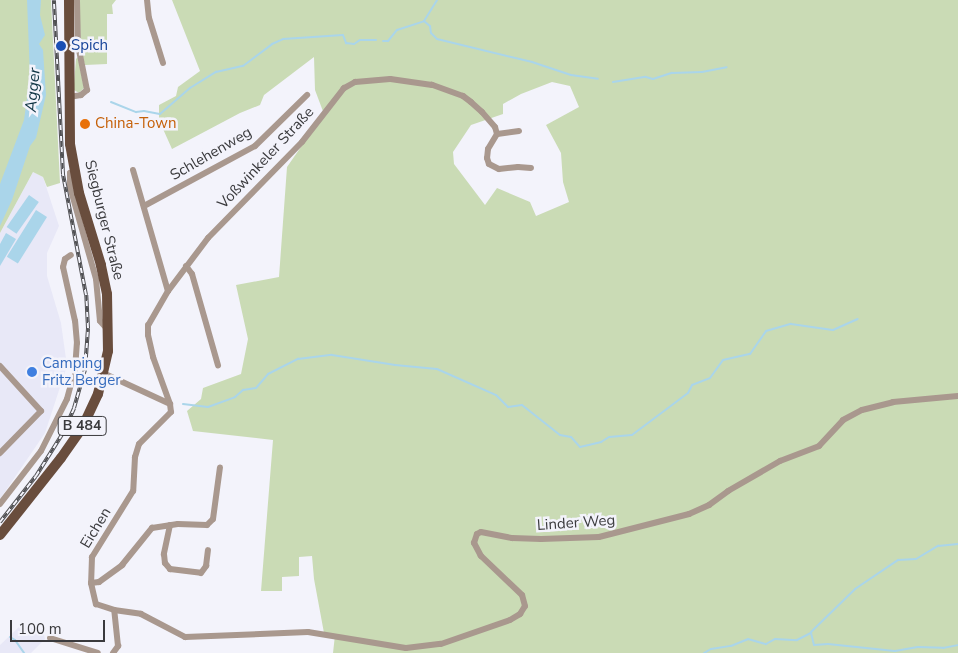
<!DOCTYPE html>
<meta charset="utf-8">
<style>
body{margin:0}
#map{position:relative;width:958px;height:653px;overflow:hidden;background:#f3f3fb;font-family:"Nunito Sans",sans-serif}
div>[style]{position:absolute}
.built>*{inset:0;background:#e8e8f7}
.green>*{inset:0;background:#cadbb5}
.water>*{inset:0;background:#aad5ea;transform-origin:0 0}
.stream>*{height:2px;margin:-1px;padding:0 1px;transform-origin:1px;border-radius:1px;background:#aad5ea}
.minor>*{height:6px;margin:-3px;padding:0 3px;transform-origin:3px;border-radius:3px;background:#a9988e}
.primary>*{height:10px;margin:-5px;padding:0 5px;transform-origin:5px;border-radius:5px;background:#694d3d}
.rail>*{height:4px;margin-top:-2px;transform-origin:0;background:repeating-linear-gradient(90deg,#f3f3fb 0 5.5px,#505053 0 11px);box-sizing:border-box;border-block:1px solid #505053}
.dots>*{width:14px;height:14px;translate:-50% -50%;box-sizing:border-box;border:2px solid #f3f3fb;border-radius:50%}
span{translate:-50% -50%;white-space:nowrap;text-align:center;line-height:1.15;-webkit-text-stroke:5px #f3f3fb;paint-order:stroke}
.shield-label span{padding:1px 4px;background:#f3f3fb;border:1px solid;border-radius:4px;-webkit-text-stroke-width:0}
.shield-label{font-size:14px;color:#3a3a3d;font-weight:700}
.transit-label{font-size:15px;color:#164399}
.left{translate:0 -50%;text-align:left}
.food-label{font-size:15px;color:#c56008}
.street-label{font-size:15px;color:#3a3a3d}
.shop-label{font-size:15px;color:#366cbe}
.water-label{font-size:16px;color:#0f3444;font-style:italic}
.scale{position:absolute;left:10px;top:620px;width:95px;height:22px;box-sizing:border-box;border:2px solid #3a3a3d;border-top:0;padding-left:6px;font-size:15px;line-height:18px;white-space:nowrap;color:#3a3a3d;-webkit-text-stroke:4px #f3f3fb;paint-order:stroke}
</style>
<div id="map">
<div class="built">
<div style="clip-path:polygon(33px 172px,43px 177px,59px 226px,47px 253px,47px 276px,61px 323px,67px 366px,45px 433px,0 499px,0 233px)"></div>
<div style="clip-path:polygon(27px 625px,44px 635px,45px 639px,31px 653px,0 653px,0 645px,19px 627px)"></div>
</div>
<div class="green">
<div style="clip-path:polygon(0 0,51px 0,60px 183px,47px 187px,43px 177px,33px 172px,0 233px)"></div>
<div style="clip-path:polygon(79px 0,116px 0,112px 5px,113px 14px,107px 14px,107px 64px,85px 65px,81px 51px)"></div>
<div style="clip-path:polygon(evenodd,172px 0,958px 0,958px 653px,333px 653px,335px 635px,324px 633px,314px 579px,312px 556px,299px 557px,299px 576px,282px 577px,282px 591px,261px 591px,273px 440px,193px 431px,187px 411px,201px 399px,203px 388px,241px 374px,248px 339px,236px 285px,279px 277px,287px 167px,324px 114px,315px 90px,314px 57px,264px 95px,260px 105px,240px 113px,172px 149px,159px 120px,159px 105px,176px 96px,178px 87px,200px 71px,172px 0,552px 82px,570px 86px,579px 107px,546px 125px,561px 153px,563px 182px,569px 202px,536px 216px,530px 202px,497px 188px,485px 205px,454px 164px,453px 152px,471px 125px,503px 114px,503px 104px,521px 94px,552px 82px)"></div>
<div style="clip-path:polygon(78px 57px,84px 88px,79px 93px,74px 90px,74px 84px,76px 59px)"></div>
</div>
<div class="water">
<div style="clip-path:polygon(27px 0,41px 0,40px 15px,45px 35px,39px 44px,43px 50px,46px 95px,36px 138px,30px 146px,12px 200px,0 226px,0 184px,24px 120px,30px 77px)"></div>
<div style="left:29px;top:195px;width:12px;height:39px;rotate:35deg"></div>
<div style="left:36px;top:210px;width:13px;height:55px;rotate:32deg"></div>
<div style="clip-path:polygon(6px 233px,16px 239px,0 266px,0 244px)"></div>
</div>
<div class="stream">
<div style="left:424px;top:21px;width:8px;rotate:40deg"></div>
<div style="left:430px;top:26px;width:7px;rotate:82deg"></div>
<div style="left:431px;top:33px;width:8px;rotate:45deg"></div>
<div style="left:437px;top:39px;width:98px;rotate:13.6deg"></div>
<div style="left:532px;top:62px;width:41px;rotate:18.4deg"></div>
<div style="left:571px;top:75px;width:27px;rotate:8deg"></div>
<div style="left:383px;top:41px;width:5px"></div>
<div style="left:388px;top:41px;width:14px;rotate:-51deg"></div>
<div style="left:397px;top:30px;width:28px;rotate:-18deg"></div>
<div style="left:424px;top:21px;width:25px;rotate:-58deg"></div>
<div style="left:613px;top:82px;width:33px;rotate:-9deg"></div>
<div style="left:646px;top:77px;width:7px;rotate:16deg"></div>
<div style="left:653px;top:79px;width:20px;rotate:-18deg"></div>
<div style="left:672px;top:73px;width:30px;rotate:-2deg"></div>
<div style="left:702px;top:72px;width:25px;rotate:-11deg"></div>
<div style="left:111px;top:102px;width:27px;rotate:22deg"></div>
<div style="left:136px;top:112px;width:8px;rotate:-7deg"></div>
<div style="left:144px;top:111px;width:16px;rotate:11deg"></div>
<div style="left:160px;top:114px;width:40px;rotate:-41deg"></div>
<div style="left:190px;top:88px;width:31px;rotate:-32deg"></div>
<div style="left:216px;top:72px;width:28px;rotate:-13deg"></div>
<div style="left:243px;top:66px;width:36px;rotate:-37deg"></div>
<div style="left:272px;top:44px;width:12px;rotate:-24deg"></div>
<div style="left:283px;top:39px;width:60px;rotate:-3.8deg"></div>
<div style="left:343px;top:35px;width:9px;rotate:69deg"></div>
<div style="left:346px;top:43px;width:8px;rotate:7deg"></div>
<div style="left:354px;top:44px;width:7px;rotate:-34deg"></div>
<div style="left:360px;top:40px;width:16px"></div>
<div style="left:183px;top:404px;width:25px;rotate:7deg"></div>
<div style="left:208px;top:407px;width:29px;rotate:-20deg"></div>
<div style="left:235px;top:397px;width:11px;rotate:-41deg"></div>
<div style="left:243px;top:390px;width:13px;rotate:-9deg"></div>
<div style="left:256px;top:388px;width:18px;rotate:-49deg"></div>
<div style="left:268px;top:374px;width:34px;rotate:-27deg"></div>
<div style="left:298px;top:359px;width:34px;rotate:-7deg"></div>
<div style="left:332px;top:355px;width:64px;rotate:9deg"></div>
<div style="left:395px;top:365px;width:42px;rotate:5.4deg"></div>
<div style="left:437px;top:369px;width:64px;rotate:23.8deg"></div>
<div style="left:496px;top:395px;width:17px;rotate:45deg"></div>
<div style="left:508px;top:407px;width:14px;rotate:-8deg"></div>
<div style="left:522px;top:405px;width:48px;rotate:38.3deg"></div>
<div style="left:560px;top:435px;width:11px;rotate:10deg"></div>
<div style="left:571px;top:437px;width:13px;rotate:48deg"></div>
<div style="left:580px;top:447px;width:22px;rotate:-13deg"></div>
<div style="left:601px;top:442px;width:9px;rotate:-32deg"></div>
<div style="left:609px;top:437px;width:23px;rotate:-5deg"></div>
<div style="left:632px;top:435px;width:70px;rotate:-36.9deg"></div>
<div style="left:688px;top:393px;width:9px;rotate:-63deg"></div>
<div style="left:692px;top:385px;width:19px;rotate:-21deg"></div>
<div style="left:710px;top:378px;width:22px;rotate:-54deg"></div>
<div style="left:723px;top:360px;width:28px;rotate:-13deg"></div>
<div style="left:750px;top:354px;width:28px;rotate:-55deg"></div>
<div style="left:766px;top:331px;width:26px;rotate:-16deg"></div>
<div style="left:791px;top:324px;width:42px;rotate:8.1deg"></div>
<div style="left:833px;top:330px;width:27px;rotate:-24deg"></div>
<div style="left:811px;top:632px;width:62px;rotate:-44.3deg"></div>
<div style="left:855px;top:589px;width:52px;rotate:-34deg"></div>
<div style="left:898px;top:560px;width:18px;rotate:-3deg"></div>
<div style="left:916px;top:559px;width:26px;rotate:-31deg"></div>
<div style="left:938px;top:546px;width:20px;rotate:-6deg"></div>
<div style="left:10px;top:637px;width:6px;rotate:31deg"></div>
<div style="left:15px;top:640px;width:16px;rotate:55deg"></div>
<div style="left:704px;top:653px;width:8px;rotate:-30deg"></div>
<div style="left:711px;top:649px;width:20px;rotate:-9deg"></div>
<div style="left:731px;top:646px;width:18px;rotate:-22deg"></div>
<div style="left:748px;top:639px;width:19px;rotate:16deg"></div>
<div style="left:766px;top:644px;width:10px;rotate:-29deg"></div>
<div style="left:775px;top:639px;width:22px;rotate:3deg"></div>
<div style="left:797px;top:640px;width:16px;rotate:-27deg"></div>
<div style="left:811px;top:633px;width:12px;rotate:76deg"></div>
<div style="left:814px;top:645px;width:14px;rotate:-4deg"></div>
<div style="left:828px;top:644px;width:67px;rotate:6deg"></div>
<div style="left:895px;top:651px;width:23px;rotate:-10deg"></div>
<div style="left:918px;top:647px;width:25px;rotate:2deg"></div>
<div style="left:943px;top:648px;width:15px;rotate:-11deg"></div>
</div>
<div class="minor">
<div style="left:147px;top:0;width:18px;rotate:84deg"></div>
<div style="left:149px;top:18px;width:47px;rotate:72.7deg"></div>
<div style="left:69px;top:97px;width:12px;rotate:-9deg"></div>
<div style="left:81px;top:95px;width:8px;rotate:-40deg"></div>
<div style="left:87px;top:90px;width:46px;rotate:-101.3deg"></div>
<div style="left:78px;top:45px;width:45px;rotate:-91.3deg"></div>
<div style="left:519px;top:131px;width:22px;rotate:172deg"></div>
<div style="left:497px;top:134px;width:7px;rotate:-106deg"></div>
<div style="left:495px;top:127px;width:20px;rotate:-131deg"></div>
<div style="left:482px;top:112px;width:15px;rotate:-138deg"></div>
<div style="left:471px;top:102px;width:10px;rotate:-143deg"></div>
<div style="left:463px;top:96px;width:33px;rotate:-160deg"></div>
<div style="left:432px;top:85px;width:42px;rotate:-171.9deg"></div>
<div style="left:390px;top:79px;width:35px;rotate:175deg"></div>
<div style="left:355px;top:82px;width:13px;rotate:151deg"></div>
<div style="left:344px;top:88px;width:68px;rotate:127.9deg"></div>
<div style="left:302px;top:142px;width:134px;rotate:134.4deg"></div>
<div style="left:208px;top:238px;width:66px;rotate:127deg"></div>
<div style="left:168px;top:291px;width:39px;rotate:120deg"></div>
<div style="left:148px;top:325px;width:10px;rotate:90deg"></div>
<div style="left:148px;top:335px;width:23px;rotate:77deg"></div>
<div style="left:153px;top:357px;width:50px;rotate:70.1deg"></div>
<div style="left:170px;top:404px;width:8px;rotate:83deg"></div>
<div style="left:171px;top:412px;width:45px;rotate:135deg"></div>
<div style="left:139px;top:444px;width:14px;rotate:107deg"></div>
<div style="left:135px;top:457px;width:34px;rotate:93deg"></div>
<div style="left:133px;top:491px;width:78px;rotate:121.8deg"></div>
<div style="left:92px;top:557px;width:26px;rotate:92deg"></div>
<div style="left:91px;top:583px;width:22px;rotate:77deg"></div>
<div style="left:96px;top:604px;width:19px;rotate:18deg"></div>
<div style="left:114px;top:610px;width:27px;rotate:8deg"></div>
<div style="left:141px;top:614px;width:50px;rotate:27.6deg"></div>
<div style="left:185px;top:637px;width:123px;rotate:-2.3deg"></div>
<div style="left:308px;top:632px;width:99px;rotate:9.3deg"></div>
<div style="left:406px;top:648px;width:35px;rotate:-7deg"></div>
<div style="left:441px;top:644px;width:73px;rotate:-19.2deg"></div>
<div style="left:510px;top:620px;width:12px;rotate:-31deg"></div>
<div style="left:520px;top:614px;width:9px;rotate:-58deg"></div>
<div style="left:525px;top:606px;width:11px;rotate:-105deg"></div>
<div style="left:522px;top:595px;width:57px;rotate:-136.4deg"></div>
<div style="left:481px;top:556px;width:15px;rotate:-118deg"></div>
<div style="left:474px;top:543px;width:9px;rotate:-72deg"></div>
<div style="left:477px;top:534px;width:4px;rotate:-27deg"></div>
<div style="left:481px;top:532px;width:32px;rotate:11deg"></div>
<div style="left:512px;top:538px;width:29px;rotate:2deg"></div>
<div style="left:541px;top:539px;width:58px;rotate:-2deg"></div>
<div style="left:599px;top:537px;width:93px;rotate:-14.3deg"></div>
<div style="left:689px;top:514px;width:22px;rotate:-24deg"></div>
<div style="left:709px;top:505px;width:24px;rotate:-36deg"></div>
<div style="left:728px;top:491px;width:60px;rotate:-30deg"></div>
<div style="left:780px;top:461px;width:42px;rotate:-21deg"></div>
<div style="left:819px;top:446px;width:35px;rotate:-47deg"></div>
<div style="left:843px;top:420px;width:21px;rotate:-28deg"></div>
<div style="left:862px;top:410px;width:32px;rotate:-14deg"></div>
<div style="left:893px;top:402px;width:65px;rotate:-5.3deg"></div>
<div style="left:497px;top:134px;width:17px;rotate:121deg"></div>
<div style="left:488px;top:149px;width:9px;rotate:96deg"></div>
<div style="left:487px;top:158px;width:6px;rotate:72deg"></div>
<div style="left:489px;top:164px;width:11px;rotate:27deg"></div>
<div style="left:499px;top:169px;width:19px;rotate:-6deg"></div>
<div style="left:518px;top:167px;width:13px;rotate:4deg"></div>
<div style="left:133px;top:170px;width:126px;rotate:73.9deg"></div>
<div style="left:75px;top:172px;width:5px;rotate:169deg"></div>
<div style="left:70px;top:173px;width:14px;rotate:90deg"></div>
<div style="left:70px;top:187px;width:96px;rotate:74.2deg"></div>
<div style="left:96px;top:279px;width:42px;rotate:84.6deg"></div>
<div style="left:100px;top:321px;width:12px;rotate:48deg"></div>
<div style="left:144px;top:206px;width:126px;rotate:-28.4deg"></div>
<div style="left:255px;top:146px;width:73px;rotate:-44.4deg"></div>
<div style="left:186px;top:266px;width:10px;rotate:53deg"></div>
<div style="left:192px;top:274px;width:95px;rotate:74.1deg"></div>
<div style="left:0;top:366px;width:61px;rotate:47.7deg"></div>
<div style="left:41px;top:411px;width:59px;rotate:134.3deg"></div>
<div style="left:103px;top:373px;width:74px;rotate:24.8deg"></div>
<div style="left:0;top:504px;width:67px;rotate:-52.3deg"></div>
<div style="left:41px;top:451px;width:58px;rotate:-63.4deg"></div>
<div style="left:67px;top:399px;width:30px;rotate:-75deg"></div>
<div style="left:75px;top:370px;width:27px;rotate:-86deg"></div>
<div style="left:77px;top:343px;width:22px;rotate:-95deg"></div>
<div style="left:75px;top:321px;width:55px;rotate:-102.5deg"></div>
<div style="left:63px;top:267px;width:8px;rotate:-76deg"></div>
<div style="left:65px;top:259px;width:7px;rotate:-34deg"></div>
<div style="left:170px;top:525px;width:30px;rotate:102deg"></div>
<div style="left:164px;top:554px;width:9px;rotate:84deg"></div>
<div style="left:165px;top:563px;width:8px;rotate:50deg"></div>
<div style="left:170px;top:569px;width:31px;rotate:7deg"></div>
<div style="left:201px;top:573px;width:9px;rotate:-54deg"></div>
<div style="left:206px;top:566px;width:16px;rotate:-83deg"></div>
<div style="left:91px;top:583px;width:8px;rotate:-7deg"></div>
<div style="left:99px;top:582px;width:29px;rotate:-36deg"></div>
<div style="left:122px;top:565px;width:48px;rotate:-51deg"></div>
<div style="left:152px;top:528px;width:26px;rotate:-9deg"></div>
<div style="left:178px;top:524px;width:29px;rotate:2deg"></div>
<div style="left:207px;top:525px;width:8px;rotate:-45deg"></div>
<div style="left:213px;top:519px;width:52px;rotate:-82.3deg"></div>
<div style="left:50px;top:638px;width:50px;rotate:17.4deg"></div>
<div style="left:113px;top:653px;width:9px;rotate:-54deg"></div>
<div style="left:118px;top:646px;width:36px;rotate:-96deg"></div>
</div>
<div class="primary">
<div style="left:0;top:535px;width:98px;rotate:-51.6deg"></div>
<div style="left:61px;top:458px;width:39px;rotate:-55deg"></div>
<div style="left:83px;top:426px;width:35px;rotate:-65deg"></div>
<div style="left:98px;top:394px;width:44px;rotate:-76.9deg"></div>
<div style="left:108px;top:351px;width:57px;rotate:-91deg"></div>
<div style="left:107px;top:294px;width:30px;rotate:-102deg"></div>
<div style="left:101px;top:265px;width:75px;rotate:-107deg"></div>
<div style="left:79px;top:193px;width:50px;rotate:-100.4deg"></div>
<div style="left:70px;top:144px;width:144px;rotate:-90.4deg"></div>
</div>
<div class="rail">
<div style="left:0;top:522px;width:58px;rotate:-52deg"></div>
<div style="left:36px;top:476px;width:51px;rotate:-57.9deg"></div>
<div style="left:63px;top:433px;width:27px;rotate:-66deg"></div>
<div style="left:74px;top:408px;width:40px;rotate:-74deg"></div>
<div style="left:85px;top:370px;width:42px;rotate:-85.9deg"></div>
<div style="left:88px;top:328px;width:33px;rotate:-93deg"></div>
<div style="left:86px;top:295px;width:123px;rotate:-100.8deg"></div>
<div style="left:63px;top:174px;width:174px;rotate:-93deg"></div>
</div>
<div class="dots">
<div style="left:61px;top:46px;background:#1a4fb4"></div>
<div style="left:85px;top:124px;background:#e8710a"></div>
<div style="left:32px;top:372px;background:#3f7fe0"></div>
</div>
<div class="shield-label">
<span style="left:82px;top:426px">B 484</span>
</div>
<div class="transit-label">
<span class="left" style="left:71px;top:46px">Spich</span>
</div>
<div class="food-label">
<span class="left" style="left:95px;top:124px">China-Town</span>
</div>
<div class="street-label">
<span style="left:211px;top:154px;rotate:-30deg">Schlehenweg</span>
<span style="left:266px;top:158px;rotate:-47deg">Voßwinkeler Straße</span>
<span style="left:104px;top:220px;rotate:76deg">Siegburger Straße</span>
<span style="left:576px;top:523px;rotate:-4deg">Linder Weg</span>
<span style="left:96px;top:528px;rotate:-59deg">Eichen</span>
</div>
<div class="shop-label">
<span class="left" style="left:42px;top:372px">Camping<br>Fritz Berger</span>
</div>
<div class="water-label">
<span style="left:33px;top:90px;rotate:-85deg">Agger</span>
</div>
<div class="scale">100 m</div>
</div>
